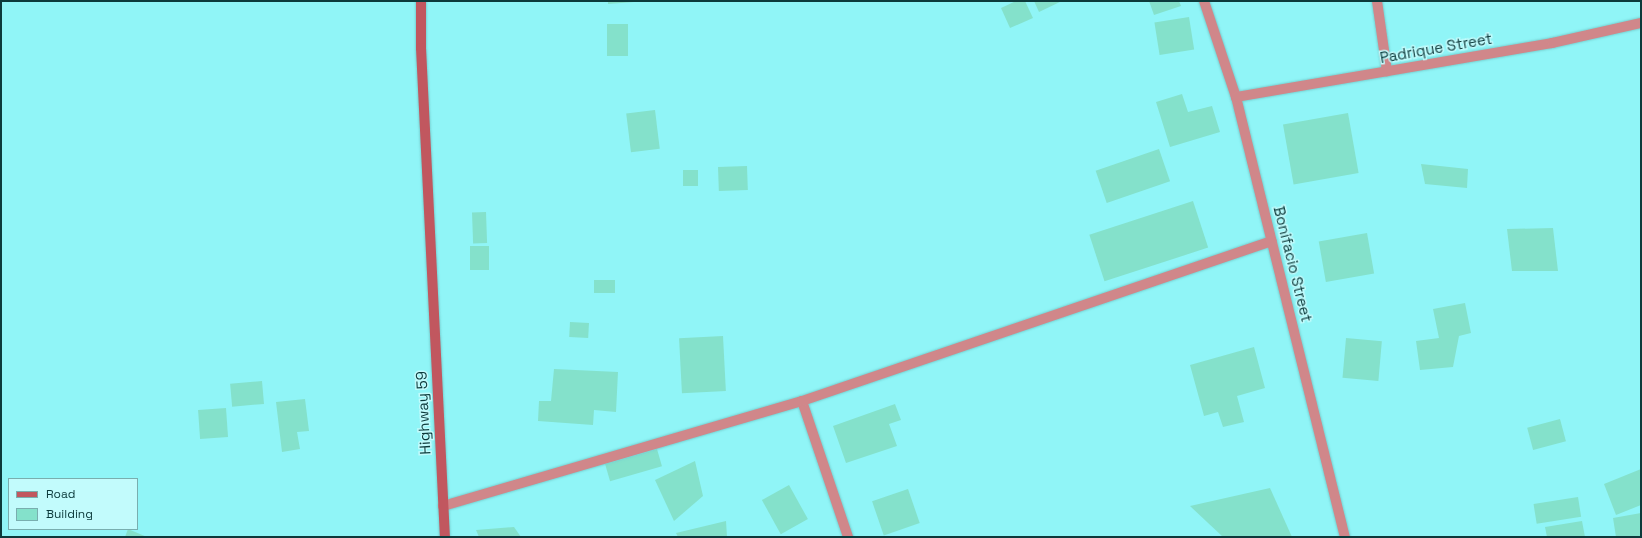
<!DOCTYPE html>
<style>
body{margin:0}
#map{position:relative;width:1642px;height:538px;overflow:hidden;background:#90f5f7;font-family:"Space Grotesk",sans-serif}
div>[style]{position:absolute}
.building>*{inset:0;background:#84e1cb;transform-origin:0 0}
.roads{filter:drop-shadow(0 0 1px #76d0d1) drop-shadow(0 0 1px #76d0d1)}
.lane>*{height:10px;margin:-5px;padding:0 5px;transform-origin:5px;border-radius:5px;background:#d0878a}
.street>*{height:10px;margin:-5px;padding:0 5px;transform-origin:5px;border-radius:5px;background:#d0878a}
.secondary>*{height:10px;margin:-5px;padding:0 5px;transform-origin:5px;border-radius:5px;background:#c1575f}
span{translate:-50% -50%;white-space:nowrap;text-align:center;line-height:1.15;-webkit-text-stroke:3px #c2fbfc;paint-order:stroke}
.street-label{font-size:15px;color:#0c3a3b}
.frame{position:absolute;inset:0;border:2px solid #0c3a3b;pointer-events:none}
.legend{position:absolute;left:8px;top:478px;width:130px;height:52px;box-sizing:border-box;background:#c2fbfc;border:1px solid #79aeaf;margin:0;padding:5px 7px;list-style:none;font-size:12px;color:#0c3a3b}
.legend li{display:flex;align-items:center;gap:8px;height:20px}
.legend b{width:20px;border:1px solid #79aeaf}
</style>
<div id="map">
<div class="building">
<div style="clip-path:polygon(608px 1px,634px 1px,634px 2px,608px 4px)"></div>
<div style="clip-path:polygon(1016px 1px,1025px 1px,1033px 18px,1010px 28px,1001px 8px)"></div>
<div style="clip-path:polygon(1034px 1px,1062px 1px,1039px 12px)"></div>
<div style="clip-path:polygon(1149px 1px,1179px 1px,1181px 6px,1154px 15px)"></div>
<div style="left:1189px;top:17px;width:33px;height:35px;rotate:81deg"></div>
<div style="left:607px;top:24px;width:21px;height:32px"></div>
<div style="clip-path:polygon(1182px 94px,1188px 112px,1212px 106px,1220px 132px,1170px 147px,1156px 102px)"></div>
<div style="left:655px;top:110px;width:39px;height:29px;rotate:83deg"></div>
<div style="left:1348px;top:113px;width:61px;height:66px;rotate:80deg"></div>
<div style="left:1159px;top:149px;width:34px;height:67px;rotate:71deg"></div>
<div style="clip-path:polygon(1421px 164px,1468px 169px,1467px 188px,1425px 184px)"></div>
<div style="left:747px;top:166px;width:24px;height:29px;rotate:88deg"></div>
<div style="left:683px;top:170px;width:15px;height:16px"></div>
<div style="left:1193px;top:201px;width:49px;height:109px;rotate:72deg"></div>
<div style="left:486px;top:212px;width:31px;height:14px;rotate:88deg"></div>
<div style="clip-path:polygon(1553px 228px,1558px 271px,1512px 271px,1507px 229px)"></div>
<div style="left:1367px;top:233px;width:41px;height:49px;rotate:80deg"></div>
<div style="left:470px;top:246px;width:19px;height:24px"></div>
<div style="left:594px;top:280px;width:21px;height:13px"></div>
<div style="clip-path:polygon(1465px 303px,1471px 333px,1459px 336px,1453px 367px,1420px 370px,1416px 341px,1439px 338px,1433px 309px)"></div>
<div style="left:570px;top:322px;width:19px;height:15px;rotate:3deg"></div>
<div style="left:723px;top:336px;width:55px;height:44px;rotate:87deg"></div>
<div style="left:1346px;top:338px;width:36px;height:40px;rotate:5deg"></div>
<div style="clip-path:polygon(1254px 347px,1265px 388px,1237px 396px,1244px 422px,1223px 427px,1218px 412px,1204px 416px,1190px 365px)"></div>
<div style="clip-path:polygon(554px 369px,618px 372px,616px 412px,594px 410px,593px 425px,538px 421px,539px 401px,551px 401px)"></div>
<div style="left:262px;top:381px;width:23px;height:32px;rotate:85deg"></div>
<div style="clip-path:polygon(305px 399px,309px 431px,297px 432px,300px 449px,282px 452px,276px 402px)"></div>
<div style="clip-path:polygon(895px 404px,901px 420px,889px 424px,897px 446px,846px 463px,833px 426px)"></div>
<div style="left:226px;top:408px;width:29px;height:28px;rotate:86deg"></div>
<div style="left:1560px;top:419px;width:23px;height:34px;rotate:75deg"></div>
<div style="left:657px;top:449px;width:18px;height:54px;rotate:74deg"></div>
<div style="clip-path:polygon(695px 461px,703px 496px,674px 521px,655px 480px)"></div>
<div style="clip-path:polygon(1641px 469px,1641px 505px,1616px 515px,1604px 484px)"></div>
<div style="left:789px;top:485px;width:39px;height:31px;rotate:61deg"></div>
<div style="clip-path:polygon(1270px 488px,1292px 537px,1223px 537px,1190px 506px)"></div>
<div style="left:908px;top:489px;width:36px;height:38px;rotate:71deg"></div>
<div style="left:1578px;top:497px;width:20px;height:45px;rotate:81deg"></div>
<div style="clip-path:polygon(1641px 513px,1641px 537px,1616px 537px,1613px 518px)"></div>
<div style="clip-path:polygon(726px 521px,727px 537px,678px 537px,676px 533px)"></div>
<div style="clip-path:polygon(1582px 521px,1585px 537px,1547px 537px,1545px 527px)"></div>
<div style="clip-path:polygon(514px 527px,521px 537px,479px 537px,476px 530px)"></div>
<div style="clip-path:polygon(128px 529px,147px 537px,125px 537px)"></div>
</div>
<div class="roads">
<div class="lane">
<div style="left:1377px;top:1px;width:71px;rotate:81.9deg"></div>
</div>
<div class="street">
<div style="left:1204px;top:1px;width:101px;rotate:71.6deg"></div>
<div style="left:1236px;top:97px;width:453px;rotate:76.1deg"></div>
<div style="left:1236px;top:97px;width:321px;rotate:-9.7deg"></div>
<div style="left:1552px;top:43px;width:91px;rotate:-12.7deg"></div>
<div style="left:802px;top:401px;width:144px;rotate:71.3deg"></div>
<div style="left:443px;top:506px;width:374px;rotate:-16.3deg"></div>
<div style="left:802px;top:401px;width:496px;rotate:-18.8deg"></div>
</div>
<div class="secondary">
<div style="left:421px;top:1px;width:47px;rotate:90deg"></div>
<div style="left:421px;top:48px;width:490px;rotate:87.2deg"></div>
</div>
</div>
<div class="street-label">
<span style="left:1436px;top:48px;rotate:-10deg">Padrique Street</span>
<span style="left:1293px;top:264px;rotate:76deg">Bonifacio Street</span>
<span style="left:423px;top:413px;rotate:-93deg">Highway 59</span>
</div>
<div class="frame"></div>
<ul class="legend">
<li><b style="height:5px;background:#c1575f"></b>Road</li>
<li><b style="height:11px;background:#84e1cb"></b>Building</li>
</ul>
</div>
